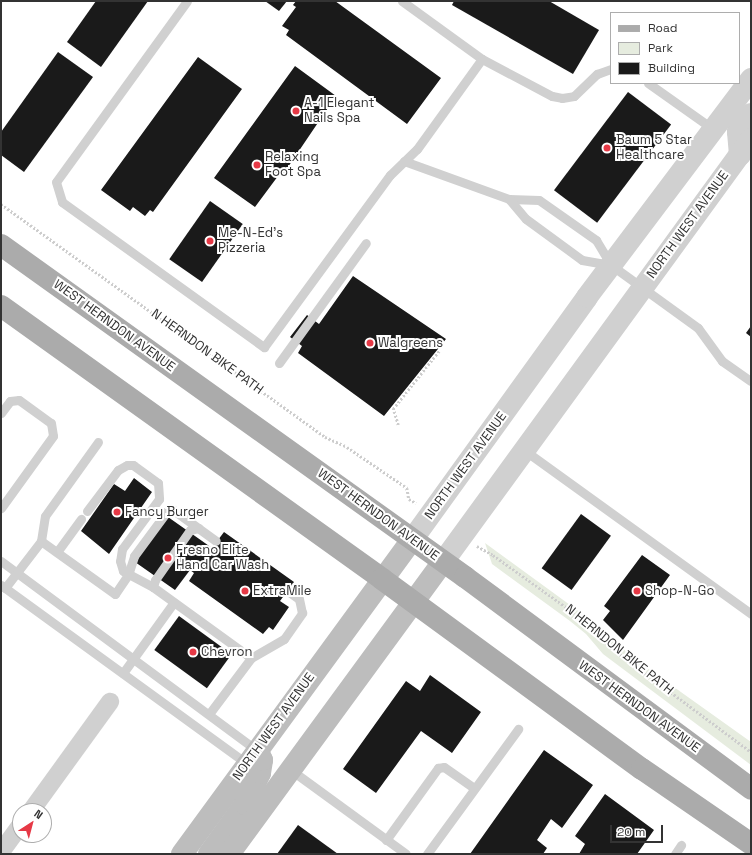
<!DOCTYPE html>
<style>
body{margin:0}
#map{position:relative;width:752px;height:855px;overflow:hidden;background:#fff;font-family:"Space Grotesk",sans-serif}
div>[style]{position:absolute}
.green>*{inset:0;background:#e6ecdf}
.building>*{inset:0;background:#1a1a1a;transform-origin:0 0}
.path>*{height:2.5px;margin-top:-1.25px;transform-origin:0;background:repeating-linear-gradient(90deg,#cdcdcd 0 2px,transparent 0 4px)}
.service>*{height:9px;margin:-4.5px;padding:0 4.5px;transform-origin:4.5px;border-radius:4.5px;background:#d0d0d0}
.minor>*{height:18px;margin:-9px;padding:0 9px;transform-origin:9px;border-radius:9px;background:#d0d0d0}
.tertiary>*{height:22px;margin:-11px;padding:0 11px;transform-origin:11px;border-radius:11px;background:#d0d0d0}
.secondary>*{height:22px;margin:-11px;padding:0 11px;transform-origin:11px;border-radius:11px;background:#bdbdbd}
.primary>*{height:22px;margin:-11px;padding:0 11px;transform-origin:11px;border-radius:11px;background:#ababab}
.dots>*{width:11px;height:11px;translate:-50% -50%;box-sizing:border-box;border:2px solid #fff;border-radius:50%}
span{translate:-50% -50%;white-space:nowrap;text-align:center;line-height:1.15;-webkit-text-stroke:4px #fff;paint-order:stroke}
.poi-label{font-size:13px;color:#333}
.left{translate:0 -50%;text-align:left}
.street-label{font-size:13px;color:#333}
.frame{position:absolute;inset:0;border:2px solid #333;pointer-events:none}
.legend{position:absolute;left:610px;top:12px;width:130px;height:72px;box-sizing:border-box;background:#fff;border:1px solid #adadad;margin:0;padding:5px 7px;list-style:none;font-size:12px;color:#333}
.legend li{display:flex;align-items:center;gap:8px;height:20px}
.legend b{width:20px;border:1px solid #adadad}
.north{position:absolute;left:12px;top:803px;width:40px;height:40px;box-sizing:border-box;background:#fff;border:1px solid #adadad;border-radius:50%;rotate:36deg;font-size:11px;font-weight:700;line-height:16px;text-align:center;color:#333}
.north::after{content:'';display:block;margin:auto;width:14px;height:18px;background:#e63946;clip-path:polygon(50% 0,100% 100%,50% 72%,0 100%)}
.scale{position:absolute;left:610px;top:825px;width:53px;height:18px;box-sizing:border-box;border:2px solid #333;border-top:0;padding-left:5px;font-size:12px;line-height:14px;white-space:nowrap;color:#333;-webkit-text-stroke:3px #fff;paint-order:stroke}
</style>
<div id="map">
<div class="green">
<div style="clip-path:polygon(485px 543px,592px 621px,636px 660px,751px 742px,751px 765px,603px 654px,586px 634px,570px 621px,492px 564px)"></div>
</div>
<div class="building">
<div style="clip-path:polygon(96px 1px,148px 1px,101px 67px,67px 42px)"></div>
<div style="clip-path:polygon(265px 1px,287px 1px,279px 11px)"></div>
<div style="clip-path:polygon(296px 1px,335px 1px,441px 78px,407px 124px,286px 35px,289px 30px,282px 26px,296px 7px,293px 5px)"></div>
<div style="clip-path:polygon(454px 1px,549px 1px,599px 30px,573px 74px,452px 5px)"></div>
<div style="clip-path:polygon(58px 52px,93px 77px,24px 172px,1px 155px,1px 132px)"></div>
<div style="clip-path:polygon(198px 57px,242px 89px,153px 212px,150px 210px,145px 216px,133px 207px,130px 211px,101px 190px)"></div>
<div style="clip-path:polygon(295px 66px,336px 96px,284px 173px,281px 172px,255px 207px,214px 178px)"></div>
<div style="left:628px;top:92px;width:54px;height:123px;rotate:37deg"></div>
<div style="left:210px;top:201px;width:40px;height:71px;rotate:35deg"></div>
<div style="clip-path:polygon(353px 276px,446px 339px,384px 416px,298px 353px,302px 346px,290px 337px,307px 315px,319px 324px)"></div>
<div style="clip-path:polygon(751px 326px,751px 337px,746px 333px)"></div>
<div style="clip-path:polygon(134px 478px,152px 492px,109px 554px,81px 531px,114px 484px,125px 491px)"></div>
<div style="left:581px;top:514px;width:37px;height:67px;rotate:36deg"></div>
<div style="clip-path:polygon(168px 517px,212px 548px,224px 532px,294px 582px,280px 601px,289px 607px,273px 630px,269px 627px,263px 634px,189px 581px,194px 573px,190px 570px,175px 590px,135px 562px)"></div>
<div style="clip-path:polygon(642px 555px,670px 575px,623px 640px,603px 620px,610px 611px,604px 606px)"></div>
<div style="left:179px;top:616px;width:65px;height:42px;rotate:36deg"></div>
<div style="clip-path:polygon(430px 675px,481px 712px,452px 753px,421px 731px,376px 793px,343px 769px,406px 681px,420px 691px)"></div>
<div style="clip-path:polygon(544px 750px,593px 785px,562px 828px,551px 819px,537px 840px,547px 848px,543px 854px,470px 854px)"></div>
<div style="clip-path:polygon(605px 794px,654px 830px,637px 854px,579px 854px,585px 844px,575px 836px)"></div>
<div style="clip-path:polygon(298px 825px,338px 854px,277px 854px)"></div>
</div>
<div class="path">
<div style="left:1px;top:204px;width:399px;rotate:35.7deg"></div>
<div style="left:325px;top:437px;width:24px;rotate:24deg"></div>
<div style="left:347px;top:447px;width:73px;rotate:34.3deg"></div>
<div style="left:407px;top:488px;width:11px;rotate:80deg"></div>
<div style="left:409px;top:499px;width:8px;rotate:30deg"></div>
<div style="left:398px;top:425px;width:17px;rotate:-107deg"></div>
<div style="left:393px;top:409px;width:74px;rotate:-51.6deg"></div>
<div style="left:477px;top:546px;width:18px;rotate:29deg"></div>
<div style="left:493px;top:555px;width:95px;rotate:35.5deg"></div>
<div style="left:570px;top:610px;width:58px;rotate:42.2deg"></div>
<div style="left:613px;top:649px;width:172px;rotate:36.7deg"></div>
</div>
<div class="service">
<div style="left:187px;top:1px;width:223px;rotate:125.9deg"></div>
<div style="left:56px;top:182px;width:21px;rotate:73deg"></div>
<div style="left:62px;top:202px;width:249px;rotate:35.7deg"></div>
<div style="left:264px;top:347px;width:213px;rotate:-53.8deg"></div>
<div style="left:390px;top:175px;width:37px;rotate:-44deg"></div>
<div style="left:417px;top:149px;width:111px;rotate:-54.2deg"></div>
<div style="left:402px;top:1px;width:99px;rotate:35.9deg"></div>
<div style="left:482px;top:59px;width:79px;rotate:27.9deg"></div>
<div style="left:552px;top:96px;width:10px;rotate:11deg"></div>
<div style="left:562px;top:98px;width:12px;rotate:-9deg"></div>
<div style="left:574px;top:96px;width:32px;rotate:-44deg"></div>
<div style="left:597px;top:74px;width:15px;rotate:-20deg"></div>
<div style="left:648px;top:83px;width:80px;rotate:35.3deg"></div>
<div style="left:404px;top:161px;width:112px;rotate:19.9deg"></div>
<div style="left:509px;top:199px;width:30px;rotate:2deg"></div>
<div style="left:539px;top:200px;width:70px;rotate:35.1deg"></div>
<div style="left:596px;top:240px;width:29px;rotate:59deg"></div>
<div style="left:509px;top:199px;width:26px;rotate:50deg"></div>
<div style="left:526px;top:219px;width:69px;rotate:36.2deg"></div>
<div style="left:582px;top:260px;width:29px;rotate:10deg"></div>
<div style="left:611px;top:265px;width:107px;rotate:35.9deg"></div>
<div style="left:698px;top:328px;width:41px;rotate:54deg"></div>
<div style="left:722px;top:361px;width:35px;rotate:35deg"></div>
<div style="left:279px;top:363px;width:148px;rotate:-54.1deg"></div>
<div style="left:1px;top:413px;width:15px;rotate:-53deg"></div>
<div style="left:10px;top:401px;width:9px;rotate:-6deg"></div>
<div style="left:19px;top:400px;width:39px;rotate:36deg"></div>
<div style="left:51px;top:423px;width:13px;rotate:81deg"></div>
<div style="left:53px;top:436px;width:89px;rotate:125.8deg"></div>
<div style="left:524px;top:450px;width:280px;rotate:35.8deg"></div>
<div style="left:87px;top:511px;width:51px;rotate:-52.9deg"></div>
<div style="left:118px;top:470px;width:10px;rotate:-29deg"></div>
<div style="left:127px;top:465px;width:6px"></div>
<div style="left:133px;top:465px;width:31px;rotate:36deg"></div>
<div style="left:158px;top:483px;width:16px;rotate:86deg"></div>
<div style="left:159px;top:499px;width:62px;rotate:126.5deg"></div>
<div style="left:122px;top:549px;width:12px;rotate:99deg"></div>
<div style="left:120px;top:561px;width:10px;rotate:73deg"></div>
<div style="left:123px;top:571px;width:34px;rotate:28deg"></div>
<div style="left:153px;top:587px;width:121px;rotate:35.9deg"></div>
<div style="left:41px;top:541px;width:25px;rotate:-81deg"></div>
<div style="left:45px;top:516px;width:91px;rotate:-54.4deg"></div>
<div style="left:57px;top:552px;width:41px;rotate:-54deg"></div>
<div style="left:1px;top:561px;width:320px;rotate:36.5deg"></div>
<div style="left:1px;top:585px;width:304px;rotate:36deg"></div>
<div style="left:153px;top:587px;width:7px;rotate:-74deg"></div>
<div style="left:155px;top:580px;width:61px;rotate:-55deg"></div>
<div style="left:190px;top:530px;width:9px;rotate:-13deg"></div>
<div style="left:5px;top:588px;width:59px;rotate:-52.5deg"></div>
<div style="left:41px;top:541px;width:91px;rotate:35.6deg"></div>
<div style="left:115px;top:594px;width:23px;rotate:-56deg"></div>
<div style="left:128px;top:575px;width:20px;rotate:-72deg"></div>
<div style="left:134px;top:556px;width:57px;rotate:-53.5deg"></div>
<div style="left:168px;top:510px;width:4px;rotate:-14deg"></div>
<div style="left:172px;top:509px;width:54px;rotate:36deg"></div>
<div style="left:123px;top:673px;width:87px;rotate:-54.3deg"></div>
<div style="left:209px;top:714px;width:70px;rotate:-53.1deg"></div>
<div style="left:251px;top:658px;width:38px;rotate:-30deg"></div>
<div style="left:284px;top:639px;width:32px;rotate:-55deg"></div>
<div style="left:302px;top:613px;width:14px;rotate:-102deg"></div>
<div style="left:299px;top:599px;width:16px;rotate:-145deg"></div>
<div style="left:291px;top:770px;width:142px;rotate:36.1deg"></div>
<div style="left:386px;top:840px;width:89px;rotate:-54.2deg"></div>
<div style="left:438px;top:768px;width:6px;rotate:-9deg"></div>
<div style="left:444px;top:767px;width:37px;rotate:35deg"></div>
<div style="left:427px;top:854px;width:155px;rotate:-53.9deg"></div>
<div style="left:675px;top:854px;width:11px;rotate:-56deg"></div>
</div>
<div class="minor">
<div style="left:31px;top:811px;width:135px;rotate:-54.1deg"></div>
<div style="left:1px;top:852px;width:32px;rotate:-54deg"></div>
</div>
<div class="tertiary">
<div style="left:740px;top:155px;width:23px;rotate:-95deg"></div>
<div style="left:738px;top:132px;width:22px;rotate:-54deg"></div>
<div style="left:412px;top:540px;width:299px;rotate:-54.2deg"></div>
<div style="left:587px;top:297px;width:273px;rotate:-53deg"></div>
<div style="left:443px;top:562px;width:523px;rotate:-53.94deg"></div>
</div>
<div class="secondary">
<div style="left:182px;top:854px;width:389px;rotate:-53.8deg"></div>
<div style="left:209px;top:854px;width:62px;rotate:-54.2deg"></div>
<div style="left:245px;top:804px;width:34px;rotate:-64deg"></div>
<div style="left:260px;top:773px;width:13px;rotate:-81deg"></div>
<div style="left:262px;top:760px;width:10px;rotate:-114deg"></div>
<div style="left:229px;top:854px;width:362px;rotate:-53.8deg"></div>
</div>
<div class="primary">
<div style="left:1px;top:245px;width:571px;rotate:35.58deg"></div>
<div style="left:465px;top:577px;width:356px;rotate:36.5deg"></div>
<div style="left:1px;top:306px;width:469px;rotate:35.6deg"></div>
<div style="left:382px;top:579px;width:322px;rotate:36.2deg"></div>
<div style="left:642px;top:769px;width:132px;rotate:34.5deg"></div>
</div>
<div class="dots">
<div style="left:296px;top:111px;background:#e63946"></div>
<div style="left:607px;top:148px;background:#e63946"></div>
<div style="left:257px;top:165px;background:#e63946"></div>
<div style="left:210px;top:241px;background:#e63946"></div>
<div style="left:370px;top:343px;background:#e63946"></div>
<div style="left:117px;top:512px;background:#e63946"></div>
<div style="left:168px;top:558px;background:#e63946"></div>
<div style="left:245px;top:591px;background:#e63946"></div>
<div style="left:637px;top:591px;background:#e63946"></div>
<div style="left:193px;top:652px;background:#e63946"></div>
</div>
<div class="poi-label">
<span class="left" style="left:304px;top:111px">A-1 Elegant<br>Nails Spa</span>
<span class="left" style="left:616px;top:148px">Baum 5 Star<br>Healthcare</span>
<span class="left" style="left:265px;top:165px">Relaxing<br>Foot Spa</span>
<span class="left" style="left:218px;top:241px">Me-N-Ed's<br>Pizzeria</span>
<span class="left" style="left:378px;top:343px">Walgreens</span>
<span class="left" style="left:125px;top:512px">Fancy Burger</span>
<span class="left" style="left:176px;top:558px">Fresno Elite<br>Hand Car Wash</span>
<span class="left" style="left:253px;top:591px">ExtraMile</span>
<span class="left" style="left:645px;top:591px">Shop-N-Go</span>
<span class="left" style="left:201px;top:652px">Chevron</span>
</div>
<div class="street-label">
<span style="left:688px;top:225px;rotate:-54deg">NORTH WEST AVENUE</span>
<span style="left:114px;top:326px;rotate:36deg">WEST HERNDON AVENUE</span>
<span style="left:207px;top:352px;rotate:36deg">N HERNDON BIKE PATH</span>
<span style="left:466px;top:466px;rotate:-54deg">NORTH WEST AVENUE</span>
<span style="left:378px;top:515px;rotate:36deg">WEST HERNDON AVENUE</span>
<span style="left:619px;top:650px;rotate:39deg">N HERNDON BIKE PATH</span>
<span style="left:639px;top:707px;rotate:36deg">WEST HERNDON AVENUE</span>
<span style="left:274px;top:727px;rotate:-54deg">NORTH WEST AVENUE</span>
</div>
<div class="frame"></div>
<ul class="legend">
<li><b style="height:5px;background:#ababab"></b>Road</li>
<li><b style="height:11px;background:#e6ecdf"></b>Park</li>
<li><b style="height:11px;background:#1a1a1a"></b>Building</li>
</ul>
<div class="north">N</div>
<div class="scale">20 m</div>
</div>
